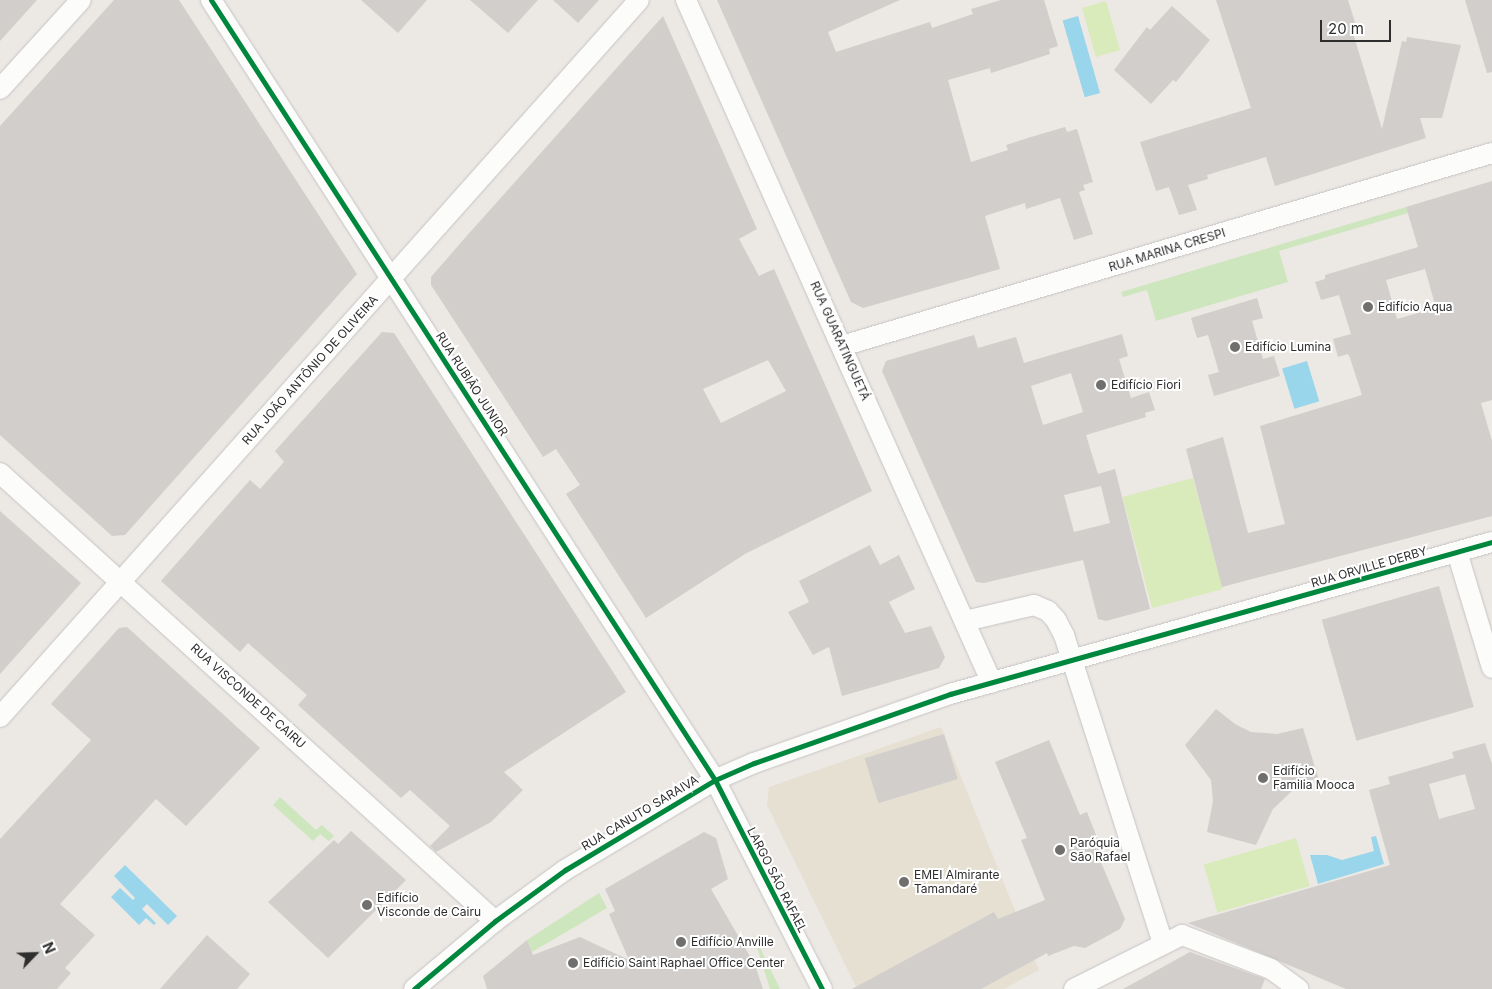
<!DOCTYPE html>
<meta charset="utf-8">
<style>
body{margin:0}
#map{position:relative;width:1492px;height:989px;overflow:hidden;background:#ece8e4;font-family:Inter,sans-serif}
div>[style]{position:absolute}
.education>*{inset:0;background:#e6e0d3}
.green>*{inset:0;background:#cee6be}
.pitch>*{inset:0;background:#d9eabb;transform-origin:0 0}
.water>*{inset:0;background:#99d6ec;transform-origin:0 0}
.building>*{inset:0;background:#d1cecb;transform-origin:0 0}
.roads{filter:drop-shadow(0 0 1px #c5c4c5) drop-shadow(0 0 1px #c5c4c5)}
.minor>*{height:20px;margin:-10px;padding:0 10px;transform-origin:10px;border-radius:10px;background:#fcfcfb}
.cycleway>*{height:5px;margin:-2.5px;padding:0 2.5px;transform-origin:2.5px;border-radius:2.5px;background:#00873e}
.dots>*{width:14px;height:14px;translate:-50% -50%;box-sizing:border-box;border:2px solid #fff;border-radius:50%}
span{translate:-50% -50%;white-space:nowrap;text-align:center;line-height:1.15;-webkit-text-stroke:4px #fff;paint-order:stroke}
.street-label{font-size:12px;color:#2e2e2e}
.poi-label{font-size:12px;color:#2e2e2e}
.left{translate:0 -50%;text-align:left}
.north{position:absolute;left:10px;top:929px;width:50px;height:50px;-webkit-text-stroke:4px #fff;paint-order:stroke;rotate:66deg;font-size:14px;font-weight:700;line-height:20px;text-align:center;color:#2e2e2e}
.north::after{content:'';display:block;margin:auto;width:18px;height:22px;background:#2e2e2e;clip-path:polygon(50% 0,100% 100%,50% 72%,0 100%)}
.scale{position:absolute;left:1320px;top:20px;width:71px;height:22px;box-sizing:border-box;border:2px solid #2e2e2e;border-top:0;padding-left:6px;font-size:15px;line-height:18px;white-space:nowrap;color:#2e2e2e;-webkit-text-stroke:4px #fff;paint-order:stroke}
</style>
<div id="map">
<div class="education">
<div style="clip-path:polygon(941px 727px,1039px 970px,1004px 989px,857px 989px,767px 805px,769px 787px)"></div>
</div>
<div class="green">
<div style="clip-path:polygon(1406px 207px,1408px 213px,1279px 251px,1288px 282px,1156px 321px,1147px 290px,1123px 297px,1121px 292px)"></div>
<div style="clip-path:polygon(280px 797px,316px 830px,322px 825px,334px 836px,329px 841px,320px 834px,313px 841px,273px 805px)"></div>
<div style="clip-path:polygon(599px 893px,607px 908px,532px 952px,527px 940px)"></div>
<div style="clip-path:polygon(752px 931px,780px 989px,770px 989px)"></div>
</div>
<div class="pitch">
<div style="left:1106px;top:1px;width:51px;height:25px;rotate:74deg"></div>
<div style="left:1193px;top:478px;width:115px;height:73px;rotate:75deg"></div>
<div style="left:1296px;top:838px;width:50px;height:96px;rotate:74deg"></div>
</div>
<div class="water">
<div style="left:1078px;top:16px;width:80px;height:16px;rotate:74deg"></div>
<div style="left:1307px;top:361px;width:42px;height:26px;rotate:73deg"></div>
<div style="clip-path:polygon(1376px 836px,1384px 864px,1318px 884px,1310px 855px,1327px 855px,1342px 860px,1374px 851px,1371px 837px)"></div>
<div style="clip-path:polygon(125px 865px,177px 916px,168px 925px,147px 904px,142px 909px,156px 923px,154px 925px,146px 918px,139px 925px,111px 897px,120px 888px,133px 900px,135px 898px,114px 876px)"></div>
</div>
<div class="building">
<div style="clip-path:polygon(0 0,37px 0,0 41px)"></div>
<div style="clip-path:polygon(114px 0,179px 0,357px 274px,125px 535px,112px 536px,0 435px,0 126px)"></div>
<div style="clip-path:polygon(361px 0,427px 0,398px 33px)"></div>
<div style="clip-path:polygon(470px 0,538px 0,508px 33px)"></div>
<div style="clip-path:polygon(553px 0,599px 0,578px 23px)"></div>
<div style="clip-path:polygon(717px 0,900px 0,828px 32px,836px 52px,930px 22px,932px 28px,973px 14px,971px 9px,1001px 0,1044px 0,1058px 46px,1049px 49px,1050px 54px,991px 73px,990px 68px,948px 80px,971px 162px,1008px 150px,1006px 145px,1031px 137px,1065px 127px,1067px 132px,1077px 129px,1093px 182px,1083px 185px,1085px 190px,1079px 192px,1093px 234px,1074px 240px,1060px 198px,1026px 209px,1025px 203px,985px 216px,1000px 269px,863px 308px,851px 302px)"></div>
<div style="clip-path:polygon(1216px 0,1348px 0,1358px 32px,1353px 33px,1382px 129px,1402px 41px,1406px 42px,1407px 37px,1461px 45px,1442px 118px,1420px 118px,1426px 138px,1275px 186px,1266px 157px,1207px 175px,1208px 179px,1188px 185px,1197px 210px,1179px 215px,1169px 187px,1156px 191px,1140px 142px,1251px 108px)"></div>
<div style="clip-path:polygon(1465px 0,1492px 0,1492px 72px,1487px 73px)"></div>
<div style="clip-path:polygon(1172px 6px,1210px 40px,1176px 82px,1173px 80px,1151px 104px,1114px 70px,1147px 27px,1150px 30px)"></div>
<div style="clip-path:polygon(evenodd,663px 16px,757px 229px,739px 239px,759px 276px,774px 269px,872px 491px,745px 554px,646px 618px,566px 494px,580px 485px,556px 449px,543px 457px,431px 285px,431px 277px,464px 239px,663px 16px,768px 360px,786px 391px,721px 423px,703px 389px,768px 360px)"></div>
<div style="clip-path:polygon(evenodd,1492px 181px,1492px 400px,1481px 403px,1492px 441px,1492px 516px,1222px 587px,1186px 449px,1223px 437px,1248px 533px,1285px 524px,1260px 426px,1362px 395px,1350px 358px,1348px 354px,1338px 357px,1333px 339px,1351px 334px,1339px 295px,1321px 300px,1315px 282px,1325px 279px,1325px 275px,1418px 247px,1406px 207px,1492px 181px,1425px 269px,1436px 308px,1397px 319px,1386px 280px,1425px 269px)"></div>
<div style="clip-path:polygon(1257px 298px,1263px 318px,1252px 321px,1263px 359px,1274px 356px,1280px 376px,1214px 396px,1208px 375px,1219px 372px,1208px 335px,1197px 338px,1191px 318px)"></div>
<div style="clip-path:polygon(382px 332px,394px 333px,626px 692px,504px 772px,523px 790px,491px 822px,436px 852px,430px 846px,450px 826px,410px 790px,401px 798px,298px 705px,307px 695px,248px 643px,240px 652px,161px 581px,250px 480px,260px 489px,284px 462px,275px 451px)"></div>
<div style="clip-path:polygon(evenodd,1122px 334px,1128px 356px,1119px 359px,1131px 398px,1149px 392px,1155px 410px,1145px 413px,1146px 417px,1086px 435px,1098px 474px,1115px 469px,1150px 609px,1106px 621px,1098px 619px,1083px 560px,984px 583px,976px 582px,882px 371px,886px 361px,974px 335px,978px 348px,1016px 337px,1024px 363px,1122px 334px,1071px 373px,1083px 412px,1043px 425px,1031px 386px,1071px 373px,1122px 334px,1101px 486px,1110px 523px,1074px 532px,1064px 495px,1101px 486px)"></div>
<div style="clip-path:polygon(0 511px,81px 583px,0 674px)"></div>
<div style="clip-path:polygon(870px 545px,880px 565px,899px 555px,915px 589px,889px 602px,905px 633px,931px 626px,945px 657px,939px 668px,842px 696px,829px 647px,813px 655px,788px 612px,809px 602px,799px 581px)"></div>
<div style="left:1439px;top:586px;width:126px;height:122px;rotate:74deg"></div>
<div style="clip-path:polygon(127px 627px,260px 748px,186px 826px,156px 799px,60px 904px,95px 935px,65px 968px,71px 973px,57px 989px,0 989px,0 839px,91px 740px,51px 704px,119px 628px)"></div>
<div style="clip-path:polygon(1216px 709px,1235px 724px,1251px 732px,1277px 734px,1303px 728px,1318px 777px,1292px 791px,1273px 809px,1256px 845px,1207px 832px,1213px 801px,1211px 780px,1185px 745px)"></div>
<div style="left:944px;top:734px;width:47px;height:83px;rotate:73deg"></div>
<div style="clip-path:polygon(1049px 740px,1080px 815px,1087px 812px,1105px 858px,1100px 860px,1125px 919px,1120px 929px,1085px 948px,1074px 946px,1048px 956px,1047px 953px,981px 989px,852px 989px,994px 912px,998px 919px,1045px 900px,1021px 840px,1027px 838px,995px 762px)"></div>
<div style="clip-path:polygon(evenodd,1485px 743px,1492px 764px,1492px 989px,1346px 989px,1188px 923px,1390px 865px,1369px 790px,1390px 784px,1388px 777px,1454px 758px,1452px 752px,1485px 743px,1465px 774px,1475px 809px,1439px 819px,1429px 784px,1465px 774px)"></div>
<div style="clip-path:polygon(351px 831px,406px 880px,328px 958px,268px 902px,334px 840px,338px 844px)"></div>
<div style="clip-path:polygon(704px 832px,716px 838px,728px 879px,711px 889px,755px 965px,763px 989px,487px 989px,483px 976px,527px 940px,533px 955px,580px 937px,629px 960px,609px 914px,615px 911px,605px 889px)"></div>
<div style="clip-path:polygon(207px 935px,250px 974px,237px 989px,160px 989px)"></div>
<div style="clip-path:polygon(1190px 952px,1265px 979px,1261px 989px,1123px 989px)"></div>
</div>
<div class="roads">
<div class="minor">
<div style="left:211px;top:0;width:929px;rotate:57.13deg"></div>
<div style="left:715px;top:780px;width:235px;rotate:62.9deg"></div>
<div style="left:686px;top:0;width:748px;rotate:65.87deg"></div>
<div style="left:0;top:89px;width:120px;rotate:-47.7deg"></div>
<div style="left:842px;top:346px;width:678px;rotate:-16.54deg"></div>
<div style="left:0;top:473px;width:668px;rotate:42.15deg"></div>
<div style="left:1457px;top:552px;width:121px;rotate:73.2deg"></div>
<div style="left:965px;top:621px;width:71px;rotate:-13.1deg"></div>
<div style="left:1034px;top:605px;width:15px;rotate:23deg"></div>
<div style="left:1048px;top:611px;width:12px;rotate:48deg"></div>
<div style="left:1056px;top:620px;width:17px;rotate:62deg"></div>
<div style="left:1064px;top:635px;width:324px;rotate:72.2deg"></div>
<div style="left:0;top:717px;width:960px;rotate:-48.29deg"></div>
<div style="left:414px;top:989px;width:106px;rotate:-40deg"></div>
<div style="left:495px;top:921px;width:87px;rotate:-36.1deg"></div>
<div style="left:565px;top:870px;width:175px;rotate:-31deg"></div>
<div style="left:715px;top:780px;width:43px;rotate:-23.6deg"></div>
<div style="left:754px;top:763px;width:208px;rotate:-19.4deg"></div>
<div style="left:950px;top:694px;width:563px;rotate:-15.67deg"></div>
<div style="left:1074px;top:989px;width:121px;rotate:-26.6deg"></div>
<div style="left:1182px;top:935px;width:95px;rotate:20.9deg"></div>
<div style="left:1271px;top:969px;width:34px;rotate:36deg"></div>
</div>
</div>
<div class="cycleway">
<div style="left:211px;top:0;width:929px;rotate:57.13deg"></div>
<div style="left:715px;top:780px;width:235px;rotate:62.9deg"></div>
<div style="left:414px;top:989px;width:106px;rotate:-40deg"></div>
<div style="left:495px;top:921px;width:87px;rotate:-36.1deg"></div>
<div style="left:565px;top:870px;width:175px;rotate:-31deg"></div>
<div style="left:715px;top:780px;width:43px;rotate:-23.6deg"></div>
<div style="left:754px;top:763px;width:208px;rotate:-19.4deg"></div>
<div style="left:950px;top:694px;width:563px;rotate:-15.67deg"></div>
</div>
<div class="dots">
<div style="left:1368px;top:307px;background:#706f6e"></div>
<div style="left:1235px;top:347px;background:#706f6e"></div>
<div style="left:1101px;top:385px;background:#706f6e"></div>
<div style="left:1263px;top:778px;background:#706f6e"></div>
<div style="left:1060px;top:850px;background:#706f6e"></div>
<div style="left:904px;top:882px;background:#706f6e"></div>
<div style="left:367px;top:905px;background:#706f6e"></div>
<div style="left:681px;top:942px;background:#706f6e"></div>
<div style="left:573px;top:963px;background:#706f6e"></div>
</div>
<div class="street-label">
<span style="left:1167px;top:250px;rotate:-17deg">RUA MARINA CRESPI</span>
<span style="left:840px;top:341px;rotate:66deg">RUA GUARATINGUETÁ</span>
<span style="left:310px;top:370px;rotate:-48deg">RUA JOÃO ANTÔNIO DE OLIVEIRA</span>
<span style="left:472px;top:384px;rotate:57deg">RUA RUBIÃO JUNIOR</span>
<span style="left:1369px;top:567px;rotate:-16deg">RUA ORVILLE DERBY</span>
<span style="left:248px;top:696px;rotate:42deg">RUA VISCONDE DE CAIRU</span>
<span style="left:640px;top:813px;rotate:-31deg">RUA CANUTO SARAIVA</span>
<span style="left:777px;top:880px;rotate:63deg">LARGO SÃO RAFAEL</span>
</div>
<div class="poi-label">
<span class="left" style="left:1378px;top:307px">Edifício Aqua</span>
<span class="left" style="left:1245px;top:347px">Edifício Lumina</span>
<span class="left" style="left:1111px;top:385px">Edifício Fiori</span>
<span class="left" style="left:1273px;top:778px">Edifício<br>Familia Mooca</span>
<span class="left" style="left:1070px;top:850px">Paróquia<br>São Rafael</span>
<span class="left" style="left:914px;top:882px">EMEI Almirante<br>Tamandaré</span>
<span class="left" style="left:377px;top:905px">Edifício<br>Visconde de Cairu</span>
<span class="left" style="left:691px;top:942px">Edifício Anville</span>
<span class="left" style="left:583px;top:963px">Edifício Saint Raphael Office Center</span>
</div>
<div class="north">N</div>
<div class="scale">20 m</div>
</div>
